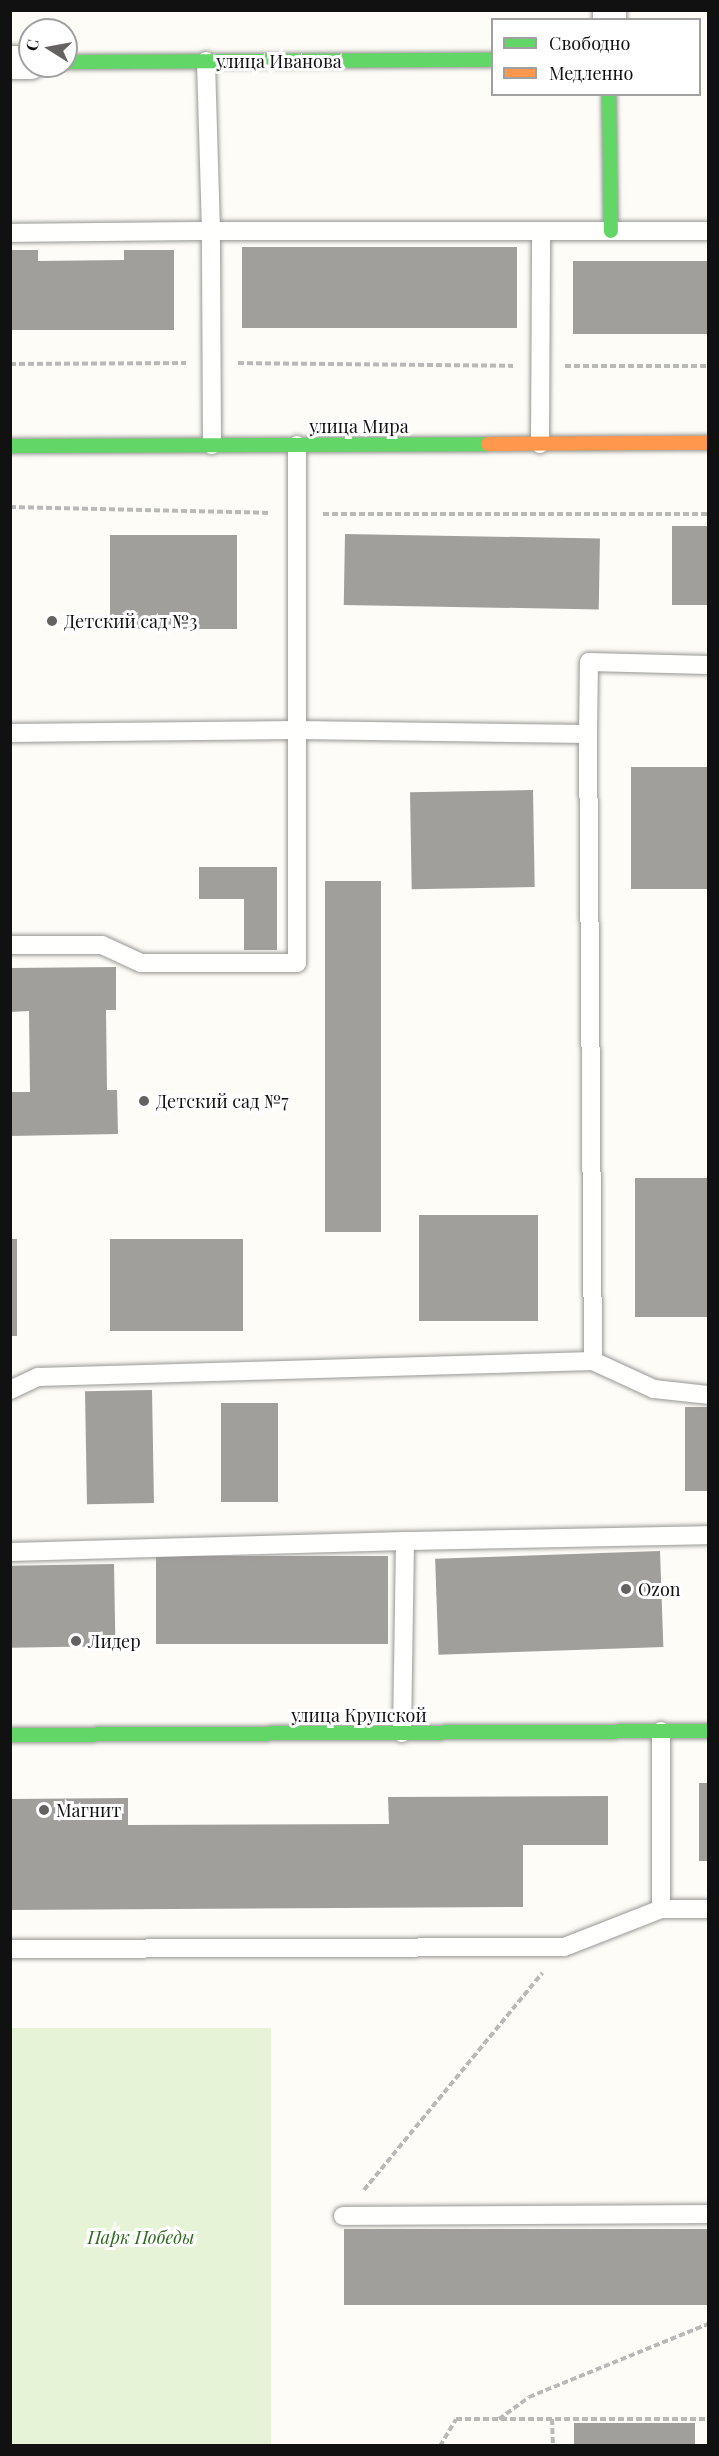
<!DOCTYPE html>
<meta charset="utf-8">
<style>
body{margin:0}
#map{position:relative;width:719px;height:2456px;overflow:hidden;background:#fdfcf7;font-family:"Playfair Display",serif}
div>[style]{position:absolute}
.green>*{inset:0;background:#e7f3d7;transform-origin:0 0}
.building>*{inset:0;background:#a19f9c;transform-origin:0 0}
.path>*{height:4px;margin-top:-2px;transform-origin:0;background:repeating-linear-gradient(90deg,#b9b9b8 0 6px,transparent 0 9px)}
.roads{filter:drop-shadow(0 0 2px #979795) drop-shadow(0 0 2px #979795)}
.lane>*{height:18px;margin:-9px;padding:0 9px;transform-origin:9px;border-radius:9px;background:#fffffe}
.street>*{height:33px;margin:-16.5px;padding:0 16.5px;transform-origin:16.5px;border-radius:16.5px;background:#fffffe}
.fast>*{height:14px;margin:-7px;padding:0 7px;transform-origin:7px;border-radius:7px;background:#63d668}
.slow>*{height:14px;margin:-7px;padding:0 7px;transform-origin:7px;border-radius:7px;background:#ff974d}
.dots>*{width:16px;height:16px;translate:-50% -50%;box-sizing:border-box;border:3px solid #fff;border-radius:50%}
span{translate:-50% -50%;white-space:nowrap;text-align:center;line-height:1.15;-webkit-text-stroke:6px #fff;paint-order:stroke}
.street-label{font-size:18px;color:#111}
.poi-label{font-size:18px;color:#111}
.left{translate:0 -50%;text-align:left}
.park-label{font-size:18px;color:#2f6b1f;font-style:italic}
.frame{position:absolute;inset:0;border:12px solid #111;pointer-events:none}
.legend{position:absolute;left:491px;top:18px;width:210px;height:78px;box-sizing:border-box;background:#fff;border:2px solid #a0a0a0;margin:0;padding:8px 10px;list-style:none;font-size:18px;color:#111}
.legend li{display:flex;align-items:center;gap:12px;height:30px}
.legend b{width:30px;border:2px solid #a0a0a0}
.north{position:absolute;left:18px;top:18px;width:60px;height:60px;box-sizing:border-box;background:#fff;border:2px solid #a0a0a0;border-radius:50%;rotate:281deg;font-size:16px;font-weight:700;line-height:24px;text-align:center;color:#111}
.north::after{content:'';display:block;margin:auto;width:21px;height:27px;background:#646362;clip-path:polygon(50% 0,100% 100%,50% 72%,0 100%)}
</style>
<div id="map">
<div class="green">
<div style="left:271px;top:2028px;width:417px;height:260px;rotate:90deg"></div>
</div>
<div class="building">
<div style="left:242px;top:247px;width:275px;height:81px"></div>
<div style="clip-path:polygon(10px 250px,38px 250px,38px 261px,124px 260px,124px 250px,174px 250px,174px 330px,10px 330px)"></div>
<div style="left:573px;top:261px;width:135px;height:73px"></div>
<div style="left:708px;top:526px;width:79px;height:36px;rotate:90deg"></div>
<div style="left:345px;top:534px;width:255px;height:71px;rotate:1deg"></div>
<div style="left:110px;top:535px;width:127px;height:94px"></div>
<div style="left:631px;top:767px;width:77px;height:122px"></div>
<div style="left:533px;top:790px;width:97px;height:123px;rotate:89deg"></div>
<div style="clip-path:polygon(199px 867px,277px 867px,277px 950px,244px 950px,244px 899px,199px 899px)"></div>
<div style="left:325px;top:881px;width:56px;height:351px"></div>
<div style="clip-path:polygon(116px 967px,116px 1010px,106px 1010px,107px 1090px,117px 1090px,118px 1134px,10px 1136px,10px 1092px,30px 1092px,29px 1011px,10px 1012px,10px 968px)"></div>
<div style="left:708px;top:1178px;width:139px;height:73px;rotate:90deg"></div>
<div style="left:538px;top:1215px;width:106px;height:119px;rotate:90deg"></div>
<div style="left:10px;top:1239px;width:7px;height:97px"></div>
<div style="left:110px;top:1239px;width:133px;height:92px"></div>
<div style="left:152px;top:1390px;width:113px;height:67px;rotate:89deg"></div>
<div style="left:221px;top:1403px;width:57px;height:99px"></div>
<div style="left:685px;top:1407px;width:23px;height:84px"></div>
<div style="left:660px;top:1551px;width:96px;height:225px;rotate:88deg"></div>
<div style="left:388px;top:1556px;width:88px;height:232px;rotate:90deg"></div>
<div style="left:114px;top:1564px;width:82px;height:104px;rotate:89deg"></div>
<div style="left:699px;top:1783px;width:9px;height:78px"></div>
<div style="clip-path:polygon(608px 1796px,608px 1845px,523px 1845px,523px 1907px,10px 1910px,10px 1799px,128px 1798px,128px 1825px,389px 1824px,388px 1797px)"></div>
<div style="left:708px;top:2229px;width:76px;height:364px;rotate:90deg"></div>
<div style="left:695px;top:2423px;width:23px;height:121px;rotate:90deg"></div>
</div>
<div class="path">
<div style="left:238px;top:363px;width:275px;rotate:0.6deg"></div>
<div style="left:10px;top:364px;width:176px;rotate:-0.3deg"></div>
<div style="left:565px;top:366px;width:143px"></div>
<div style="left:10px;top:507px;width:261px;rotate:1.3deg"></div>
<div style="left:323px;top:514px;width:385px"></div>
<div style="left:364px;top:2190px;width:281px;rotate:-50.6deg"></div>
<div style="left:499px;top:2419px;width:37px;rotate:-36deg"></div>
<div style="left:529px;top:2397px;width:193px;rotate:-22.2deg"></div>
<div style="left:552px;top:2419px;width:27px;rotate:88deg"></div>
<div style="left:440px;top:2446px;width:31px;rotate:-59deg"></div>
<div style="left:456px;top:2419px;width:252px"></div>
</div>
<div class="roads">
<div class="lane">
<div style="left:10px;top:233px;width:201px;rotate:-0.6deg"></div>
<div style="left:211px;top:231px;width:170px;rotate:-91.7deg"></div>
<div style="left:540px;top:444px;width:213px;rotate:-89.7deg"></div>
<div style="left:541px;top:231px;width:167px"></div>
<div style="left:212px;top:445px;width:214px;rotate:-90.3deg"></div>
<div style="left:211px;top:231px;width:330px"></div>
<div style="left:708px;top:665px;width:119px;rotate:-178.6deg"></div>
<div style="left:589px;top:662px;width:72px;rotate:90.8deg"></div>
<div style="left:588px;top:734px;width:627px;rotate:89.54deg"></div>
<div style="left:593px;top:1361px;width:67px;rotate:24.7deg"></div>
<div style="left:654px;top:1389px;width:54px;rotate:6.3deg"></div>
<div style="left:10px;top:733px;width:287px;rotate:-0.6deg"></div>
<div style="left:297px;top:730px;width:291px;rotate:0.8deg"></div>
<div style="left:10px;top:945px;width:92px"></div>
<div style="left:102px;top:945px;width:43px;rotate:24.8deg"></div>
<div style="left:141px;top:963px;width:156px"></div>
<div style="left:297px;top:963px;width:518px;rotate:-90deg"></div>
<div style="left:10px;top:1390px;width:31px;rotate:-25deg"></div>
<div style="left:38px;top:1377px;width:555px;rotate:-1.65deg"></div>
<div style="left:10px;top:1552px;width:395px;rotate:-1.6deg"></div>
<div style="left:661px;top:1731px;width:178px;rotate:90deg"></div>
<div style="left:661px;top:1909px;width:47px"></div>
<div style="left:402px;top:1733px;width:192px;rotate:-89.1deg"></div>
<div style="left:405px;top:1541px;width:303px;rotate:-1.1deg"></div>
<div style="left:10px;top:1949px;width:554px;rotate:-0.21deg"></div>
<div style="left:564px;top:1947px;width:104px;rotate:-21.4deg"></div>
<div style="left:343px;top:2216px;width:365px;rotate:-0.3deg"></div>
</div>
<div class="street">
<div style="left:609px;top:20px;width:10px;rotate:-90deg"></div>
<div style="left:10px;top:62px;width:20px"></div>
</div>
<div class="fast">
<div style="left:66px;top:62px;width:426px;rotate:-0.3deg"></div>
<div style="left:609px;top:94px;width:137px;rotate:89.2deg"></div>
<div style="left:10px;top:446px;width:478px;rotate:-0.2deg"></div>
<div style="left:10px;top:1735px;width:698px;rotate:-0.33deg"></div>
</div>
<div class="slow">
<div style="left:488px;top:444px;width:220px;rotate:-0.3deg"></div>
</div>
</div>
<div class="dots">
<div style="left:52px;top:621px;background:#646362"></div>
<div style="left:144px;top:1101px;background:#646362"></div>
<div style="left:626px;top:1589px;background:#646362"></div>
<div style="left:76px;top:1641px;background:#646362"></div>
<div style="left:44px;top:1810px;background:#646362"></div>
</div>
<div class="street-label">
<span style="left:279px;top:61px">улица Иванова</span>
<span style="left:359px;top:426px">улица Мира</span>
<span style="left:359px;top:1715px">улица Крупской</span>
</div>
<div class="poi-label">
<span class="left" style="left:64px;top:621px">Детский сад №3</span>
<span class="left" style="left:156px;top:1101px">Детский сад №7</span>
<span class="left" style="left:638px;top:1589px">Ozon</span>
<span class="left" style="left:88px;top:1641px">Лидер</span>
<span class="left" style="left:56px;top:1810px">Магнит</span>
</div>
<div class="park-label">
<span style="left:141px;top:2237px">Парк Победы</span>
</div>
<div class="frame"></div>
<ul class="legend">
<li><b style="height:8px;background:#63d668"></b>Свободно</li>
<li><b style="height:8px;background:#ff974d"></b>Медленно</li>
</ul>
<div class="north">С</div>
</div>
